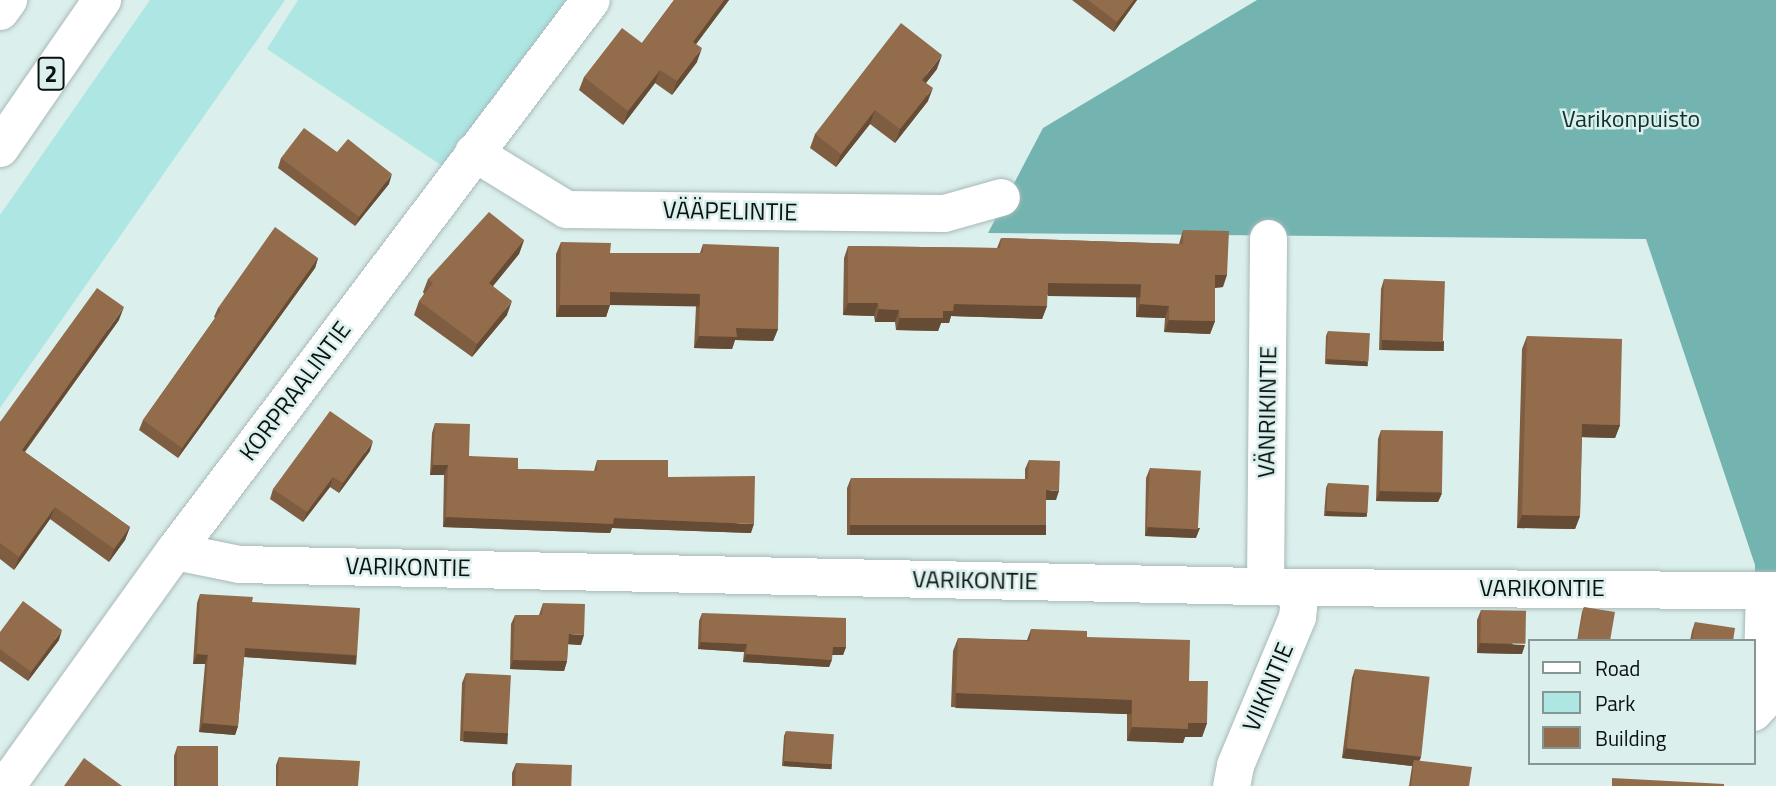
<!DOCTYPE html>
<meta charset="utf-8">
<style>
body{margin:0}
#map{position:relative;width:1776px;height:786px;overflow:hidden;background:#dbefed;font-family:"Titillium Web",sans-serif}
div>[style]{position:absolute}
.green>*{inset:0;background:#ade6e3}
.forest>*{inset:0;background:#73b4b1}
.roads{filter:drop-shadow(0 0 2px #a7b9b8) drop-shadow(0 0 2px #a7b9b8)}
.street>*{height:37px;margin:-18.5px;padding:0 18.5px;transform-origin:18.5px;border-radius:18.5px;background:#fff}
.secondary>*{height:38px;margin:-19px;padding:0 19px;transform-origin:19px;border-radius:19px;background:#fff}
.highway>*{height:38px;margin:-19px;padding:0 19px;transform-origin:19px;border-radius:19px;background:#fff}
.wall>*{inset:0;background:#7e5d41}
.shaded-wall>*{inset:0;background:#674c35;transform-origin:0 0}
.building>*{inset:0;background:#936c4c;transform-origin:0 0}
span{translate:-50% -50%;white-space:nowrap;text-align:center;line-height:1.15;-webkit-text-stroke:5px #dbefed;paint-order:stroke}
.shield-label span{padding:2px 5px;background:#dbefed;border:2px solid;border-radius:5px;-webkit-text-stroke-width:0}
.shield-label{font-size:23px;color:#0a1111;font-weight:700}
.park-label{font-size:24px;color:#0e302f}
.street-label{font-size:24px;color:#0a1111}
.legend{position:absolute;left:1528px;top:639px;width:228px;height:126px;box-sizing:border-box;background:#dbefed;border:2px solid #879695;margin:0;padding:9px 12px;list-style:none;font-size:21px;color:#0a1111}
.legend li{display:flex;align-items:center;gap:14px;height:35px}
.legend b{width:35px;border:2px solid #879695}
</style>
<div id="map">
<div class="green">
<div style="clip-path:polygon(150px 0,285px 0,0 408px,0 215px)"></div>
<div style="clip-path:polygon(298px 0,578px 0,456px 175px,267px 49px)"></div>
</div>
<div class="forest">
<div style="clip-path:polygon(1257px 0,1776px 0,1776px 581px,1755px 582px,1755px 565px,1646px 239px,988px 233px,1043px 128px)"></div>
</div>
<div class="roads">
<div class="street">
<div style="left:473px;top:152px;width:109px;rotate:31.5deg"></div>
<div style="left:566px;top:209px;width:378px;rotate:0.6deg"></div>
<div style="left:944px;top:213px;width:59px;rotate:-15.7deg"></div>
<div style="left:175px;top:551px;width:65px;rotate:11.5deg"></div>
<div style="left:239px;top:564px;width:1061px;rotate:1.24deg"></div>
<div style="left:1300px;top:587px;width:476px;rotate:0.4deg"></div>
<div style="left:1265px;top:586px;width:348px;rotate:-89.5deg"></div>
<div style="left:1753px;top:712px;width:12px;rotate:-48deg"></div>
<div style="left:1761px;top:703px;width:113px;rotate:-88.5deg"></div>
<div style="left:1231px;top:786px;width:21px;rotate:-79deg"></div>
<div style="left:1235px;top:765px;width:160px;rotate:-67.3deg"></div>
<div style="left:1297px;top:617px;width:30px;rotate:-84deg"></div>
</div>
<div class="secondary">
<div style="left:6px;top:786px;width:289px;rotate:-54.3deg"></div>
<div style="left:175px;top:551px;width:690px;rotate:-52.95deg"></div>
</div>
<div class="highway">
<div style="left:0;top:11px;width:14px;rotate:-54deg"></div>
<div style="left:0;top:148px;width:180px;rotate:-55.4deg"></div>
</div>
</div>
<div class="wall">
<div style="clip-path:polygon(674px 0,729px 0,696px 44px,697px 62px,672px 95px,655px 83px,623px 125px,579px 90px,584px 77px,642px 43px)"></div>
<div style="clip-path:polygon(1072px 0,1137px 0,1114px 32px)"></div>
<div style="clip-path:polygon(937px 69px,926px 83px,928px 101px,895px 143px,870px 124px,836px 167px,810px 148px,815px 134px)"></div>
<div style="clip-path:polygon(337px 152px,389px 184px,355px 226px,278px 168px,281px 158px)"></div>
<div style="clip-path:polygon(1183px 230px,1223px 287px,1215px 288px,1215px 321px,1210px 334px,1164px 332px,1165px 318px,1136px 317px,1136px 296px,1047px 295px,1047px 306px,1042px 319px,951px 316px,949px 323px,941px 323px,938px 331px,896px 330px,895px 322px,875px 322px,874px 316px,843px 315px,844px 258px,848px 246px,997px 248px,1001px 238px,1179px 244px)"></div>
<div style="clip-path:polygon(524px 240px,519px 254px,493px 286px,507px 315px,472px 357px,414px 315px,419px 301px,424px 294px,423px 292px,428px 279px)"></div>
<div style="clip-path:polygon(561px 242px,610px 253px,700px 253px,703px 244px,778px 329px,773px 341px,735px 340px,732px 349px,694px 348px,696px 306px,610px 304px,606px 317px,556px 317px,556px 254px)"></div>
<div style="clip-path:polygon(318px 258px,315px 268px,178px 458px,139px 430px,143px 420px,215px 318px,214px 317px,218px 308px)"></div>
<div style="clip-path:polygon(1384px 279px,1440px 351px,1379px 350px,1381px 289px)"></div>
<div style="clip-path:polygon(119px 320px,25px 452px,130px 527px,125px 540px,109px 562px,50px 519px,14px 570px,0 559px,0 422px)"></div>
<div style="clip-path:polygon(1328px 331px,1367px 366px,1325px 364px,1326px 336px)"></div>
<div style="clip-path:polygon(1527px 336px,1620px 425px,1615px 438px,1582px 437px,1580px 516px,1575px 529px,1517px 528px,1522px 349px)"></div>
<div style="clip-path:polygon(435px 423px,469px 456px,518px 469px,594px 471px,597px 460px,668px 477px,751px 533px,612px 528px,610px 533px,443px 527px,444px 475px,430px 475px,432px 433px)"></div>
<div style="clip-path:polygon(1381px 430px,1442px 493px,1438px 502px,1376px 501px,1378px 439px)"></div>
<div style="clip-path:polygon(370px 451px,339px 493px,330px 487px,303px 522px,270px 499px,273px 489px)"></div>
<div style="clip-path:polygon(1029px 460px,1056px 500px,1046px 500px,1042px 535px,847px 535px,847px 488px,851px 478px,1025px 479px,1025px 469px)"></div>
<div style="clip-path:polygon(1150px 468px,1196px 538px,1145px 536px,1146px 478px)"></div>
<div style="clip-path:polygon(1328px 483px,1365px 517px,1324px 516px,1326px 488px)"></div>
<div style="clip-path:polygon(200px 594px,252px 602px,357px 655px,354px 664px,244px 657px,238px 726px,235px 735px,199px 732px,205px 664px,193px 664px,197px 603px)"></div>
<div style="clip-path:polygon(543px 603px,581px 645px,568px 644px,567px 661px,564px 671px,510px 669px,511px 624px,515px 615px,539px 615px)"></div>
<div style="clip-path:polygon(1584px 607px,1610px 641px,1577px 641px,1582px 612px)"></div>
<div style="clip-path:polygon(1481px 610px,1522px 654px,1477px 653px,1477px 620px)"></div>
<div style="clip-path:polygon(702px 613px,846px 647px,843px 655px,832px 655px,829px 667px,743px 662px,744px 652px,698px 649px,699px 621px)"></div>
<div style="clip-path:polygon(1695px 622px,1733px 641px,1690px 641px,1692px 631px)"></div>
<div style="clip-path:polygon(1031px 629px,1087px 637px,1189px 681px,1207px 723px,1202px 737px,1185px 737px,1183px 743px,1127px 741px,1127px 714px,951px 707px,953px 651px,958px 638px,1027px 640px)"></div>
<div style="clip-path:polygon(0 632px,59px 640px,28px 681px,0 661px)"></div>
<div style="clip-path:polygon(1355px 669px,1421px 757px,1419px 761px,1469px 786px,1409px 786px,1412px 766px,1342px 758px,1352px 678px)"></div>
<div style="clip-path:polygon(466px 673px,508px 733px,505px 743px,460px 741px,462px 683px)"></div>
<div style="clip-path:polygon(786px 731px,832px 764px,830px 769px,782px 766px,784px 736px)"></div>
<div style="clip-path:polygon(177px 747px,218px 786px,174px 786px,174px 756px)"></div>
<div style="clip-path:polygon(279px 757px,358px 786px,276px 786px,276px 765px)"></div>
<div style="clip-path:polygon(516px 763px,571px 786px,512px 786px,512px 773px)"></div>
</div>
<div class="shaded-wall">
<div style="clip-path:polygon(724px 0,729px 0,688px 55px,693px 42px)"></div>
<div style="clip-path:polygon(1134px 0,1137px 0,1114px 32px,1117px 22px)"></div>
<div style="clip-path:polygon(702px 48px,697px 62px,672px 95px,677px 81px)"></div>
<div style="clip-path:polygon(942px 55px,937px 69px,917px 94px,922px 80px)"></div>
<div style="clip-path:polygon(660px 70px,655px 83px,623px 125px,628px 111px)"></div>
<div style="clip-path:polygon(933px 88px,928px 101px,895px 143px,900px 129px)"></div>
<div style="clip-path:polygon(875px 110px,870px 124px,836px 167px,841px 154px)"></div>
<div style="clip-path:polygon(392px 174px,389px 184px,355px 226px,359px 217px)"></div>
<div style="clip-path:polygon(524px 240px,519px 254px,484px 297px,489px 283px)"></div>
<div style="clip-path:polygon(318px 258px,315px 268px,178px 458px,182px 448px)"></div>
<div style="clip-path:polygon(1215px 275px,1227px 275px,1223px 287px,1211px 288px)"></div>
<div style="left:1048px;top:283px;width:93px;height:13px;rotate:1deg"></div>
<div style="left:610px;top:292px;width:90px;height:13px;rotate:1deg"></div>
<div style="clip-path:polygon(512px 301px,507px 315px,472px 357px,477px 344px)"></div>
<div style="clip-path:polygon(848px 303px,878px 303px,874px 316px,843px 315px)"></div>
<div style="clip-path:polygon(954px 304px,1047px 306px,1042px 319px,951px 316px,949px 323px,941px 323px,938px 331px,896px 330px,900px 318px)"></div>
<div style="clip-path:polygon(1140px 304px,1169px 306px,1165px 318px,1136px 317px)"></div>
<div style="clip-path:polygon(560px 305px,610px 305px,606px 317px,556px 317px)"></div>
<div style="clip-path:polygon(124px 307px,119px 320px,17px 462px,22px 450px)"></div>
<div style="clip-path:polygon(879px 309px,899px 310px,895px 322px,875px 322px)"></div>
<div style="clip-path:polygon(1169px 320px,1215px 321px,1210px 334px,1164px 332px)"></div>
<div style="clip-path:polygon(736px 328px,778px 329px,773px 341px,735px 340px,732px 349px,694px 348px,699px 336px)"></div>
<div style="left:1382px;top:340px;width:62px;height:10px;rotate:1deg"></div>
<div style="left:1327px;top:359px;width:41px;height:5px;rotate:3deg"></div>
<div style="clip-path:polygon(1582px 424px,1620px 425px,1615px 438px,1577px 437px)"></div>
<div style="clip-path:polygon(373px 441px,370px 451px,339px 493px,343px 483px)"></div>
<div style="clip-path:polygon(433px 465px,448px 465px,444px 475px,430px 475px)"></div>
<div style="clip-path:polygon(333px 477px,330px 487px,303px 522px,307px 512px)"></div>
<div style="clip-path:polygon(1046px 490px,1059px 491px,1056px 500px,1043px 500px)"></div>
<div style="clip-path:polygon(1380px 491px,1442px 493px,1438px 502px,1376px 501px)"></div>
<div style="clip-path:polygon(55px 507px,50px 519px,14px 570px,19px 557px)"></div>
<div style="left:1326px;top:511px;width:41px;height:5px;rotate:1deg"></div>
<div style="clip-path:polygon(1522px 515px,1580px 516px,1575px 529px,1517px 528px)"></div>
<div style="clip-path:polygon(446px 517px,614px 518px,754px 524px,751px 533px,612px 528px,610px 533px,443px 527px)"></div>
<div style="left:850px;top:525px;width:196px;height:10px"></div>
<div style="clip-path:polygon(130px 527px,125px 540px,109px 562px,114px 549px)"></div>
<div style="clip-path:polygon(1148px 527px,1200px 528px,1196px 538px,1145px 536px)"></div>
<div style="clip-path:polygon(62px 630px,59px 640px,28px 681px,31px 672px)"></div>
<div style="clip-path:polygon(569px 634px,584px 635px,581px 645px,565px 644px)"></div>
<div style="clip-path:polygon(701px 642px,747px 644px,744px 652px,698px 649px)"></div>
<div style="clip-path:polygon(1480px 643px,1525px 645px,1522px 654px,1477px 653px)"></div>
<div style="clip-path:polygon(833px 647px,846px 647px,843px 655px,830px 655px)"></div>
<div style="left:245px;top:648px;width:112px;height:9px;rotate:4deg"></div>
<div style="clip-path:polygon(197px 654px,208px 655px,205px 664px,193px 664px)"></div>
<div style="clip-path:polygon(746px 654px,832px 660px,829px 667px,743px 662px)"></div>
<div style="clip-path:polygon(513px 660px,567px 661px,564px 671px,510px 669px)"></div>
<div style="left:956px;top:693px;width:176px;height:15px;rotate:2deg"></div>
<div style="clip-path:polygon(203px 723px,238px 726px,235px 735px,199px 732px)"></div>
<div style="clip-path:polygon(1188px 723px,1207px 723px,1202px 737px,1185px 737px,1183px 743px,1127px 741px,1132px 727px)"></div>
<div style="left:464px;top:731px;width:44px;height:11px;rotate:3deg"></div>
<div style="clip-path:polygon(1346px 748px,1421px 757px,1417px 766px,1414px 760px,1412px 766px,1342px 758px)"></div>
<div style="left:784px;top:761px;width:48px;height:5px;rotate:4deg"></div>
</div>
<div class="building">
<div style="clip-path:polygon(674px 0,724px 0,693px 42px,702px 48px,677px 81px,660px 70px,628px 111px,584px 77px,622px 28px,642px 43px)"></div>
<div style="clip-path:polygon(1088px 0,1134px 0,1117px 22px)"></div>
<div style="clip-path:polygon(901px 23px,942px 55px,922px 80px,933px 88px,900px 129px,875px 110px,841px 154px,815px 134px)"></div>
<div style="clip-path:polygon(304px 128px,337px 152px,348px 139px,392px 174px,359px 217px,281px 158px)"></div>
<div style="clip-path:polygon(489px 212px,524px 240px,489px 283px,512px 301px,477px 344px,419px 301px,433px 283px,428px 279px)"></div>
<div style="clip-path:polygon(275px 227px,318px 258px,182px 448px,143px 420px,221px 310px,218px 308px)"></div>
<div style="clip-path:polygon(1183px 230px,1229px 231px,1227px 275px,1215px 275px,1215px 321px,1169px 320px,1169px 306px,1140px 304px,1141px 284px,1048px 283px,1047px 306px,954px 304px,953px 311px,943px 311px,943px 318px,900px 318px,899px 310px,879px 309px,878px 303px,848px 303px,848px 246px,1000px 248px,1001px 238px,1183px 244px)"></div>
<div style="clip-path:polygon(561px 242px,611px 243px,610px 253px,703px 253px,703px 244px,779px 247px,778px 329px,736px 328px,737px 337px,699px 336px,700px 294px,610px 292px,610px 305px,560px 305px)"></div>
<div style="left:1384px;top:279px;width:61px;height:61px;rotate:2deg"></div>
<div style="clip-path:polygon(97px 288px,124px 307px,22px 450px,130px 527px,114px 549px,55px 507px,19px 557px,0 543px,0 422px)"></div>
<div style="left:1328px;top:331px;width:42px;height:28px;rotate:3deg"></div>
<div style="clip-path:polygon(1527px 336px,1622px 339px,1620px 425px,1582px 424px,1580px 516px,1522px 515px)"></div>
<div style="clip-path:polygon(330px 411px,373px 441px,343px 483px,333px 477px,307px 512px,273px 489px)"></div>
<div style="clip-path:polygon(435px 423px,470px 424px,469px 456px,518px 458px,518px 469px,597px 471px,597px 460px,668px 460px,668px 477px,755px 476px,754px 524px,614px 518px,613px 524px,446px 517px,448px 465px,433px 465px)"></div>
<div style="left:1381px;top:430px;width:62px;height:61px;rotate:1deg"></div>
<div style="clip-path:polygon(1029px 460px,1060px 461px,1059px 491px,1046px 490px,1046px 525px,850px 525px,851px 478px,1028px 479px)"></div>
<div style="left:1150px;top:468px;width:51px;height:59px;rotate:3deg"></div>
<div style="left:1328px;top:483px;width:41px;height:28px;rotate:3deg"></div>
<div style="clip-path:polygon(200px 594px,253px 597px,252px 602px,360px 608px,357px 655px,245px 648px,238px 726px,203px 723px,208px 655px,197px 654px)"></div>
<div style="clip-path:polygon(23px 601px,62px 630px,31px 672px,0 649px,0 632px)"></div>
<div style="clip-path:polygon(543px 603px,585px 604px,584px 635px,569px 634px,567px 661px,513px 660px,515px 615px,542px 615px)"></div>
<div style="clip-path:polygon(1584px 607px,1615px 612px,1610px 641px,1589px 641px,1578px 639px)"></div>
<div style="left:1481px;top:610px;width:45px;height:33px;rotate:1deg"></div>
<div style="clip-path:polygon(702px 613px,846px 618px,846px 647px,833px 647px,832px 660px,746px 654px,747px 644px,701px 642px)"></div>
<div style="clip-path:polygon(1695px 622px,1735px 628px,1733px 641px,1692px 641px)"></div>
<div style="clip-path:polygon(1031px 629px,1087px 631px,1087px 637px,1190px 640px,1189px 681px,1208px 681px,1207px 723px,1188px 723px,1188px 729px,1132px 727px,1132px 700px,956px 693px,958px 638px,1030px 641px)"></div>
<div style="left:1355px;top:669px;width:75px;height:80px;rotate:6deg"></div>
<div style="left:466px;top:673px;width:45px;height:58px;rotate:3deg"></div>
<div style="left:786px;top:731px;width:48px;height:30px;rotate:4deg"></div>
<div style="left:218px;top:746px;width:40px;height:41px;rotate:90deg"></div>
<div style="clip-path:polygon(279px 757px,360px 761px,358px 786px,278px 786px)"></div>
<div style="clip-path:polygon(84px 758px,122px 786px,64px 786px)"></div>
<div style="clip-path:polygon(1414px 760px,1472px 767px,1469px 786px,1411px 786px)"></div>
<div style="left:516px;top:763px;width:56px;height:23px;rotate:2deg"></div>
<div style="clip-path:polygon(1612px 778px,1724px 784px,1724px 786px,1612px 786px)"></div>
</div>
<div class="shield-label">
<span style="left:51px;top:74px">2</span>
</div>
<div class="park-label">
<span style="left:1631px;top:119px">Varikonpuisto</span>
</div>
<div class="street-label">
<span style="left:730px;top:211px;rotate:1deg">VÄÄPELINTIE</span>
<span style="left:295px;top:391px;rotate:-53deg">KORPRAALINTIE</span>
<span style="left:1267px;top:412px;rotate:-89deg">VÄNRIKINTIE</span>
<span style="left:408px;top:567px;rotate:1deg">VARIKONTIE</span>
<span style="left:975px;top:580px;rotate:1deg">VARIKONTIE</span>
<span style="left:1542px;top:588px">VARIKONTIE</span>
<span style="left:1268px;top:687px;rotate:-67deg">VIIKINTIE</span>
</div>
<ul class="legend">
<li><b style="height:9px;background:#fff"></b>Road</li>
<li><b style="height:19px;background:#ade6e3"></b>Park</li>
<li><b style="height:19px;background:#936c4c"></b>Building</li>
</ul>
</div>
